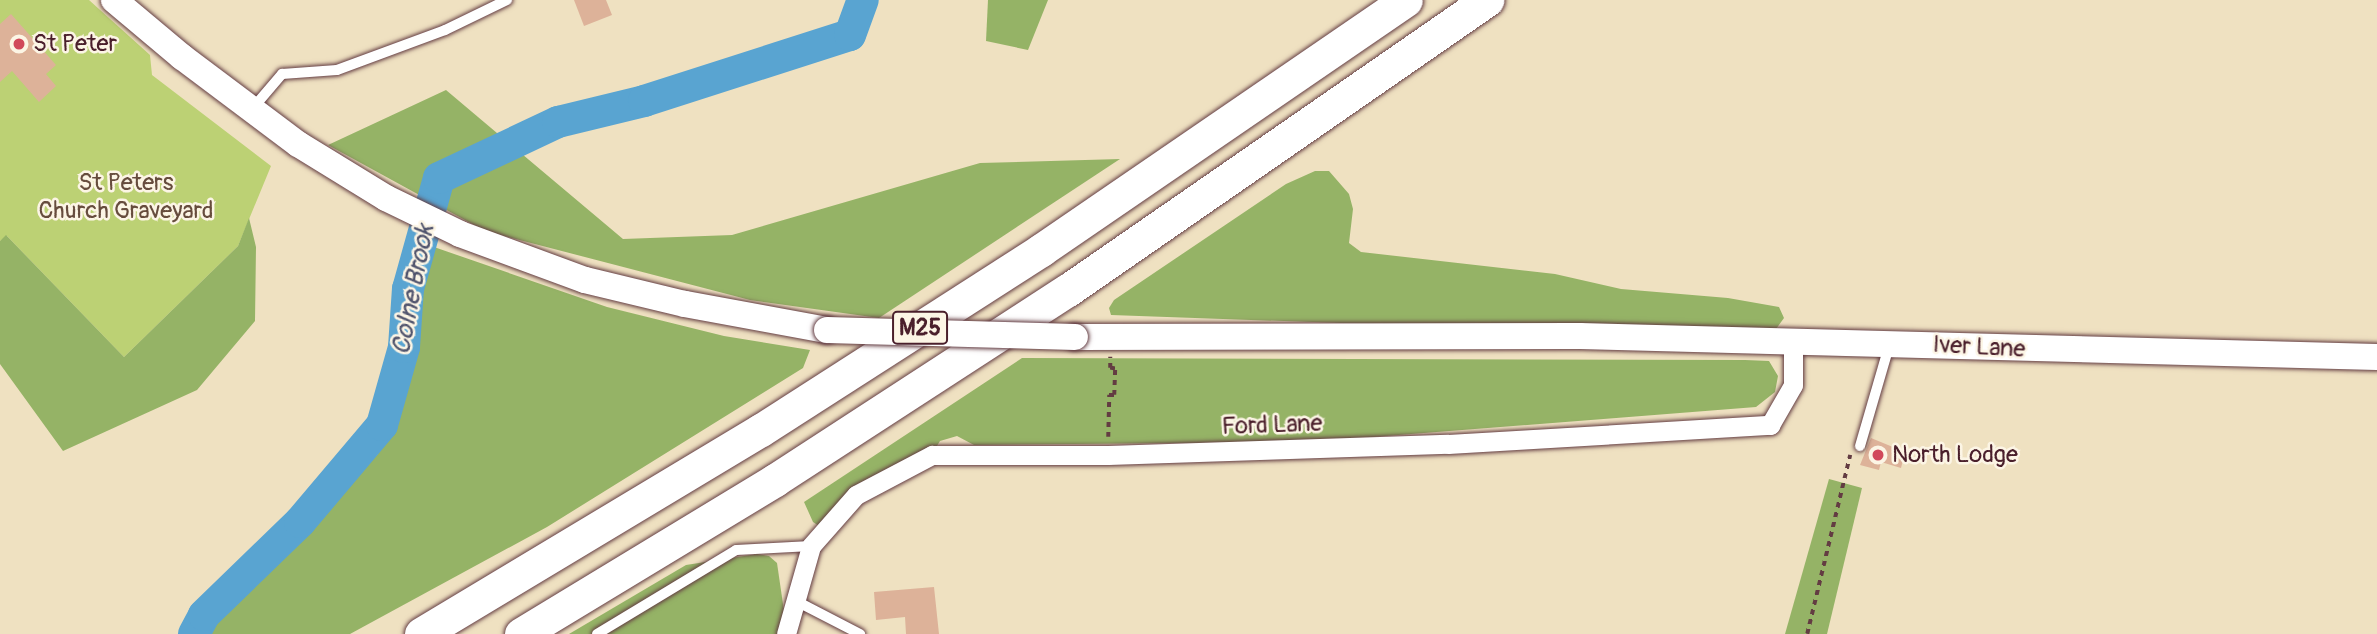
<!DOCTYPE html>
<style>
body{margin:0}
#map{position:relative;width:2377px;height:634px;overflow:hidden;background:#efe1c1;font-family:Pangolin,sans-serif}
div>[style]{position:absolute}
.green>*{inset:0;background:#bcd174}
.forest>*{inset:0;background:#95b366}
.river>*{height:32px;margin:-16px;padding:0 16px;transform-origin:16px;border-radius:16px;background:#59a4d1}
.building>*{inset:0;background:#ddb299}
.path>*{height:3.5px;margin-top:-1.75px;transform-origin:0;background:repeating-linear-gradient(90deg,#633c42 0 5px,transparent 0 10px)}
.roads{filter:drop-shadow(0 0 2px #633c42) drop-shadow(0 0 2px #633c42)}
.lane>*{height:10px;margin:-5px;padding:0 5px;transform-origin:5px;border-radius:5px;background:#fff}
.street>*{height:19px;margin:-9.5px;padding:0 9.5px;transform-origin:9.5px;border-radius:9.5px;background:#fff}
.secondary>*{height:26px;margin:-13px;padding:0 13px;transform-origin:13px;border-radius:13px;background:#fff}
.highway>*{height:33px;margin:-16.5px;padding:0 16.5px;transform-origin:16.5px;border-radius:16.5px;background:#fff}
.bridges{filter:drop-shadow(0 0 2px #633c42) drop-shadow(0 0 2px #633c42)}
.secondary-bridge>*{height:26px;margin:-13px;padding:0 13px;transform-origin:13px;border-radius:13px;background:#fff}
.dots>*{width:19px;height:19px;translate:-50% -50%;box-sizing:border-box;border:4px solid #fcf5e5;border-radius:50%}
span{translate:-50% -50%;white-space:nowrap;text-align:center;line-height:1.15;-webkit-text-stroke:5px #fcf5e5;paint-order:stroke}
.shield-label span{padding:2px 5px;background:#fcf5e5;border:2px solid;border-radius:5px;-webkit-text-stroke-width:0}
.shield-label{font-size:23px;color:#4a1f2b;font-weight:700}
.poi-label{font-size:24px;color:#4a1f2b}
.left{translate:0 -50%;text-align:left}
.park-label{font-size:24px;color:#664c3d}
.street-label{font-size:24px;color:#4a1f2b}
.water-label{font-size:26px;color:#50546d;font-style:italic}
</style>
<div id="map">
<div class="green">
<div style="clip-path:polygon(0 0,89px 0,150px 55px,152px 75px,271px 166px,238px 246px,124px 357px,7px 236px,0 241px)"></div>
</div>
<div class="forest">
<div style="clip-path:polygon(988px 0,1048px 0,1028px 50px,986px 41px)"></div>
<div style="clip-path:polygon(446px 90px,623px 239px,732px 235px,980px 163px,1120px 159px,879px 318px,750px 300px,485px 231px,328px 145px)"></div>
<div style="clip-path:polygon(1315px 171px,1329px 171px,1349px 194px,1353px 209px,1349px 243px,1361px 252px,1555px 274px,1621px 289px,1728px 298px,1779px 307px,1784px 318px,1776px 329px,1511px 329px,1111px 315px,1109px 308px,1114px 300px,1286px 184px)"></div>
<div style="clip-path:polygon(249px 218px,256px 247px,255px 321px,197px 390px,63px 451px,0 364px,0 241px,6px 235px,124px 357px,238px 246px)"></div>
<div style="clip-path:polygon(434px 247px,607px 307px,724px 336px,810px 350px,803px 368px,547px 527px,350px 634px,201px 634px,276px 550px,377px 455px,408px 383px,416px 291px)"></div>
<div style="clip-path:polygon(1022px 358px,1745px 360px,1769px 361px,1778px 376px,1775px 392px,1756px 407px,1309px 442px,974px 445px,957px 436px,940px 441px,932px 454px,819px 526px,813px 522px,804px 502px)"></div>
<div style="clip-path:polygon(1829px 479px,1862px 488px,1827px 634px,1785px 634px)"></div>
<div style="clip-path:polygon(757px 554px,769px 556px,777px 563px,784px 611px,779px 634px,569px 634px,686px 565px)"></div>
</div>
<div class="river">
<div style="left:194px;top:634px;width:21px;rotate:-62deg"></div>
<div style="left:204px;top:615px;width:134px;rotate:-44.1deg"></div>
<div style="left:300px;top:522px;width:127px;rotate:-49.8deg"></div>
<div style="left:382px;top:425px;width:81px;rotate:-74.2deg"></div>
<div style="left:404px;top:347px;width:58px;rotate:-86.1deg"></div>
<div style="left:408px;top:289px;width:115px;rotate:-74.4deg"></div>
<div style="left:439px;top:178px;width:132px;rotate:-25.2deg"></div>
<div style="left:558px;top:122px;width:89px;rotate:-13.7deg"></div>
<div style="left:644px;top:101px;width:216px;rotate:-17.8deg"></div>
<div style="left:850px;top:35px;width:37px;rotate:-70deg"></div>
</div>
<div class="building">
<div style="clip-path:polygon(574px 0,606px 0,612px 15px,584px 26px)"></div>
<div style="clip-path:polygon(11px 14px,56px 65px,46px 74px,56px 86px,39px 102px,12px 71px,0 82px,0 24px)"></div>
<div style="clip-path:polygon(1871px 438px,1905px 452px,1901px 468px,1881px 462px,1879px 470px,1860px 465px)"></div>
<div style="clip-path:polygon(934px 587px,939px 634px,906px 634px,905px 617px,876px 620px,874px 592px)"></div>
</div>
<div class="path">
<div style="left:1108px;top:437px;width:42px;rotate:-88.6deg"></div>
<div style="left:1109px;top:395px;width:5px"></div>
<div style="left:1114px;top:395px;width:26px;rotate:-88deg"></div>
<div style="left:1115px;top:369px;width:5px;rotate:-169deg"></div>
<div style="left:1110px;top:368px;width:11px;rotate:-90deg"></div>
<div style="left:1807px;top:634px;width:184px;rotate:-76.5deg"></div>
</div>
<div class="roads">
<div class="lane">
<div style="left:253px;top:108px;width:45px;rotate:-49.5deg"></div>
<div style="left:282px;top:74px;width:55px;rotate:-4.2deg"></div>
<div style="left:337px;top:70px;width:115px;rotate:-20.3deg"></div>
<div style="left:445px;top:30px;width:69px;rotate:-25.8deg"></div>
<div style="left:1860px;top:446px;width:104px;rotate:-73.8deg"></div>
<div style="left:798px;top:602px;width:70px;rotate:27.3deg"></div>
<div style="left:597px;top:634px;width:162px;rotate:-31.1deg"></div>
<div style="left:736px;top:550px;width:75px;rotate:-3.1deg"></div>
</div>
<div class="street">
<div style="left:786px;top:634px;width:91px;rotate:-74.1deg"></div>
<div style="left:811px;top:546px;width:68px;rotate:-48.6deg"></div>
<div style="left:856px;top:495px;width:86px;rotate:-27.8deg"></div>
<div style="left:932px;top:455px;width:176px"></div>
<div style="left:1108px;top:455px;width:340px;rotate:-1.9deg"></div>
<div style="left:1448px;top:444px;width:323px;rotate:-3.4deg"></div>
<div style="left:1770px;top:425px;width:46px;rotate:-60.1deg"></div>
<div style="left:1793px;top:385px;width:42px;rotate:-90deg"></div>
</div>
<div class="secondary">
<div style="left:114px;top:0;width:89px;rotate:40deg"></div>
<div style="left:182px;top:57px;width:145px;rotate:36.9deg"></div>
<div style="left:298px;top:144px;width:103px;rotate:31.5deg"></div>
<div style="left:386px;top:198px;width:82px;rotate:25.9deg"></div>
<div style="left:460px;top:234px;width:133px;rotate:20.2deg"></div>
<div style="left:585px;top:280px;width:103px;rotate:13.5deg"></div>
<div style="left:685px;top:304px;width:144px;rotate:10.4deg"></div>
<div style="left:1075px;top:337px;width:505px;rotate:-0.11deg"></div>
<div style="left:1580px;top:336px;width:797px;rotate:1.51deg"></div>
</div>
<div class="highway">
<div style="left:421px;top:634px;width:397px;rotate:-31deg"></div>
<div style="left:761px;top:430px;width:333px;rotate:-32.7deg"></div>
<div style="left:1041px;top:250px;width:442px;rotate:-34.4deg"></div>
<div style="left:521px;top:634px;width:297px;rotate:-31.2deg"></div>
<div style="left:775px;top:480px;width:349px;rotate:-33deg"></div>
<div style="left:1068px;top:290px;width:510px;rotate:-34.69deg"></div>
</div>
</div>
<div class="bridges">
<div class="secondary-bridge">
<div style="left:827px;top:330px;width:248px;rotate:1.6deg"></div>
</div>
</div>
<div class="dots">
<div style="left:19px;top:44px;background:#d1495b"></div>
<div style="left:1878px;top:455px;background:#d1495b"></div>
</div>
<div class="shield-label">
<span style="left:920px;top:328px">M25</span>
</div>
<div class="poi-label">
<span class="left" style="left:33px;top:44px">St Peter</span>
<span class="left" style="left:1892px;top:455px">North Lodge</span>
</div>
<div class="park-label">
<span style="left:126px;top:197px">St Peters<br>Church Graveyard</span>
</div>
<div class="street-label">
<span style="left:1979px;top:347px;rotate:3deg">Iver Lane</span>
<span style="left:1272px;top:425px;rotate:-2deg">Ford Lane</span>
</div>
<div class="water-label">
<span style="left:414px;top:290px;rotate:-79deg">Colne Brook</span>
</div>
</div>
